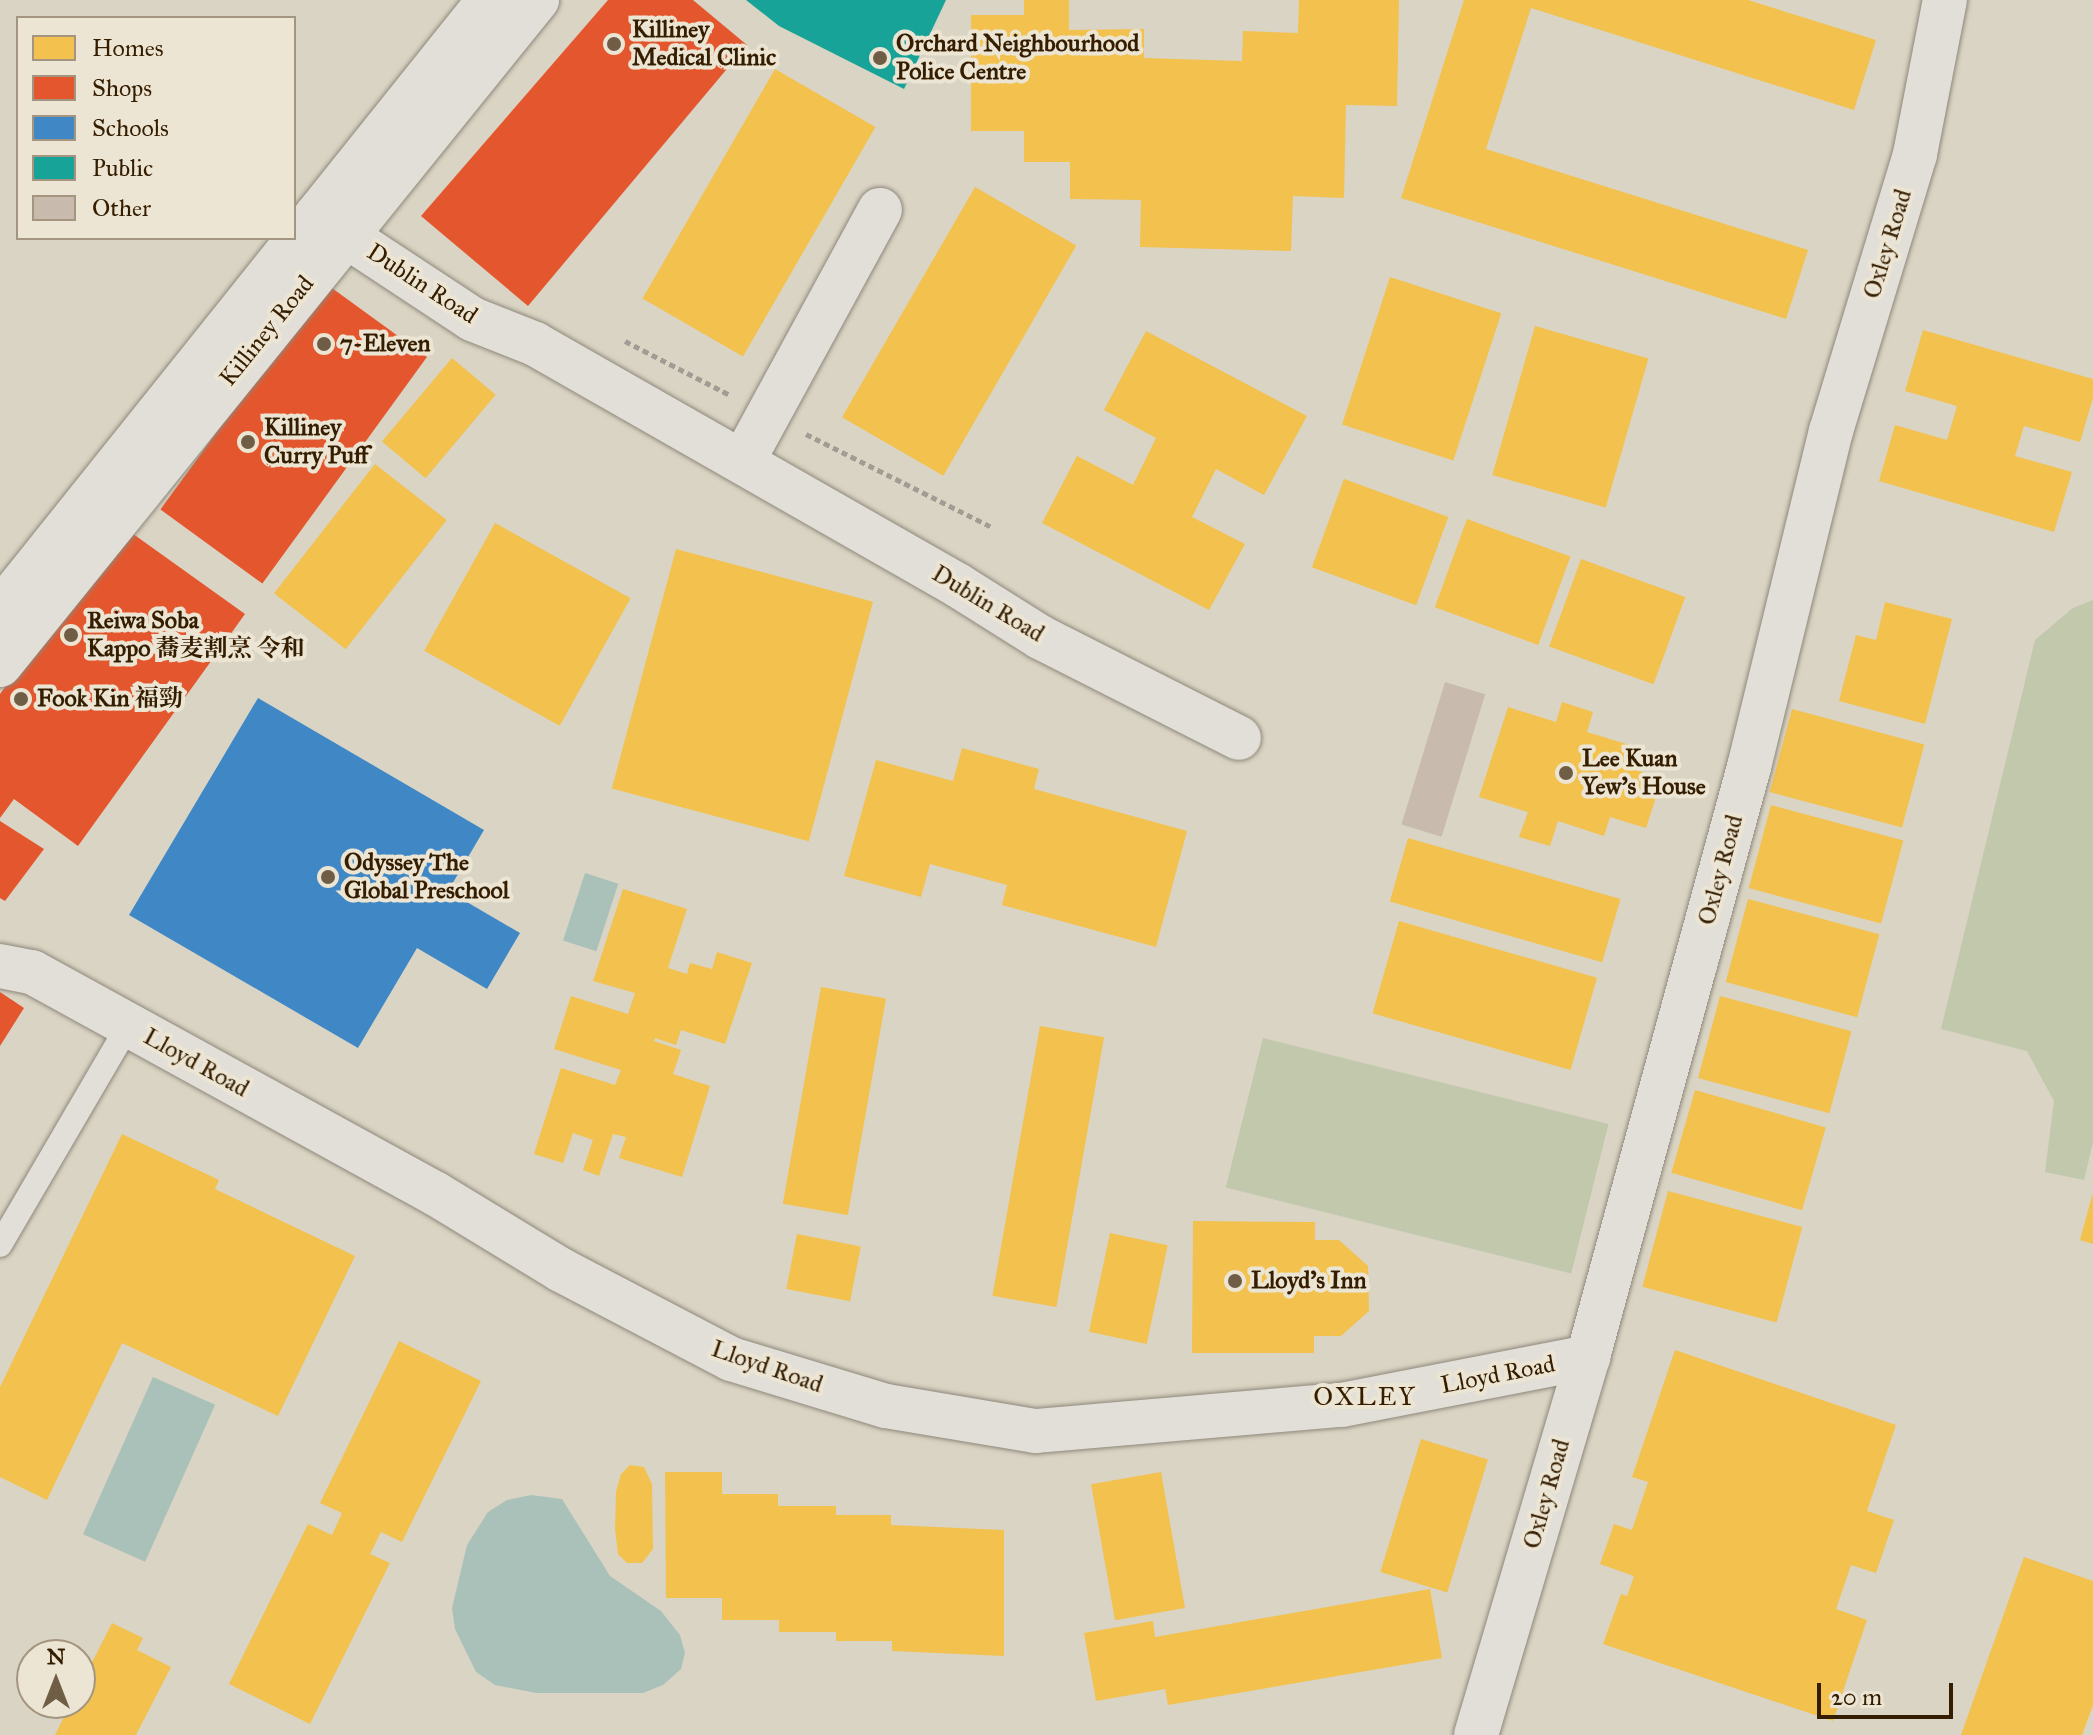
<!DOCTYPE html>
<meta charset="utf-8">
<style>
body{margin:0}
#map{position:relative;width:2093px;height:1735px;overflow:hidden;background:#dad4c4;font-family:"IM FELL Great Primer","Noto Serif SC",serif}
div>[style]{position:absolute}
.green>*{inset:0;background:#c1c8ab;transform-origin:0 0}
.water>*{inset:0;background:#aac1b9;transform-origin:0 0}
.homes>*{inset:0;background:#f2c14e;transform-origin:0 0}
.shops>*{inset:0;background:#e4572e;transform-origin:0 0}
.schools>*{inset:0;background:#3f88c5}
.public>*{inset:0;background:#17a398}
.building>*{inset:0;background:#c8bbae;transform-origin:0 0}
.path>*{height:5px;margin-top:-2.5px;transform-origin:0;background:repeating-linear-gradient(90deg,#a19c94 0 6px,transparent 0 10px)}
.roads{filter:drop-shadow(0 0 2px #8e887b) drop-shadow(0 0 2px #8e887b)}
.lane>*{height:24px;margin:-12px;padding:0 12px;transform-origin:12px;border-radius:12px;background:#e2dfd8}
.street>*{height:44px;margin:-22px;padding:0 22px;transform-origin:22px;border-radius:22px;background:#e2dfd8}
.secondary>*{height:44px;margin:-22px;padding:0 22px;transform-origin:22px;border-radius:22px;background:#e2dfd8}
.dots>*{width:22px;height:22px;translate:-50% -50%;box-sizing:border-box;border:4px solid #ece5d3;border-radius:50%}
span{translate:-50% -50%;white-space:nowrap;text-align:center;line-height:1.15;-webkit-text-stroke:8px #ece5d3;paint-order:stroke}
.poi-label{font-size:24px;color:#351d00;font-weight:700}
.left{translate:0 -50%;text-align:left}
.street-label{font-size:24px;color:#351d00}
.neighbourhood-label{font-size:26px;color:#351d00;letter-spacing:2px}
.legend{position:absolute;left:16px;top:16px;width:280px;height:224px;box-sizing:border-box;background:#ece5d3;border:2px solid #a3957f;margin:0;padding:10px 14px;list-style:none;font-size:24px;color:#351d00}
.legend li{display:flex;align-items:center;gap:16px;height:40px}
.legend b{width:40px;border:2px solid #a3957f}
.north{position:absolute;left:16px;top:1639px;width:80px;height:80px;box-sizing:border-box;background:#ece5d3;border:2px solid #a3957f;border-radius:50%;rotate:0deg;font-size:22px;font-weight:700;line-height:32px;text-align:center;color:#351d00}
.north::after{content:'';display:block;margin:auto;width:28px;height:36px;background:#6f5d45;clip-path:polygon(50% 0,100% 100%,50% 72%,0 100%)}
.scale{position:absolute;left:1817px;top:1683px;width:136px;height:36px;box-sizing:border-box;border:4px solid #351d00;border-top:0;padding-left:10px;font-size:24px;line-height:28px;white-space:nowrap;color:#351d00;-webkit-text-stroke:6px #ece5d3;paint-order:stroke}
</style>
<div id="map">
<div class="green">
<div style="clip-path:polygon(2093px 600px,2093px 1142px,2084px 1180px,2045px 1172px,2054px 1101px,2027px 1051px,1941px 1029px,2035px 640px,2073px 608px)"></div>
<div style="left:1263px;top:1038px;width:356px;height:154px;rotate:14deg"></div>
</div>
<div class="water">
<div style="left:585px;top:873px;width:35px;height:71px;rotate:18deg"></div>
<div style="left:153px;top:1377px;width:68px;height:172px;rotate:24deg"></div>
<div style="clip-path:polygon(531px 1495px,562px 1499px,610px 1576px,661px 1611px,680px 1635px,685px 1653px,681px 1669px,663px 1685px,643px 1693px,536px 1693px,495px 1685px,476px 1672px,455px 1629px,452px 1608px,467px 1545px,488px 1512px,507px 1500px)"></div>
</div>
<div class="homes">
<div style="clip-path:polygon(1024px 0,1069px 0,1069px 30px,1144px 29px,1144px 58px,1242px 61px,1243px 31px,1298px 33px,1299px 0,1399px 0,1397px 106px,1346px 105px,1344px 198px,1293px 196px,1291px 251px,1140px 247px,1141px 200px,1070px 199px,1070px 162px,1024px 162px,1024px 131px,971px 131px,971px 15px,1024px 15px)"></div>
<div style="clip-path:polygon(1464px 0,1748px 0,1876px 40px,1854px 110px,1531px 8px,1486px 149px,1808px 250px,1786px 319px,1401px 198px)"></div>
<div style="left:775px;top:69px;width:116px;height:265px;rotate:30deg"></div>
<div style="left:975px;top:187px;width:117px;height:266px;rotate:30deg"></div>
<div style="left:1390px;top:277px;width:117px;height:155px;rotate:18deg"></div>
<div style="left:1535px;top:326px;width:118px;height:155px;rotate:16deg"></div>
<div style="clip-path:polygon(1923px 330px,2093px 379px,2093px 398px,2080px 442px,2024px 426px,2015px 456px,2072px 472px,2054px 532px,1879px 481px,1895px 425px,1947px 440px,1957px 406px,1905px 391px)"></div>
<div style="clip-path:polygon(1146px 331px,1307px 416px,1264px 495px,1216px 469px,1192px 517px,1245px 544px,1209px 610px,1042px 523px,1077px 456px,1133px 485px,1156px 438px,1104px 410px)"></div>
<div style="left:452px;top:358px;width:57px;height:109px;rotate:40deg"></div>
<div style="left:375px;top:464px;width:91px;height:164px;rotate:38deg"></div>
<div style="left:1344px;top:479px;width:111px;height:94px;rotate:20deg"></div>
<div style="left:1467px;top:519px;width:110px;height:94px;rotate:20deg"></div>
<div style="left:495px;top:523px;width:155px;height:146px;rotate:29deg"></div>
<div style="left:676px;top:549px;width:204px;height:248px;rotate:15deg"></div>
<div style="left:1581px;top:559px;width:111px;height:93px;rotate:20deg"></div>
<div style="clip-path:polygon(1885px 602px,1952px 619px,1925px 724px,1839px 701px,1856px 635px,1876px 640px)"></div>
<div style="clip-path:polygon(1562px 702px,1593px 712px,1587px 732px,1633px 746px,1626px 767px,1662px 778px,1646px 828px,1610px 817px,1604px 836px,1558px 821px,1550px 846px,1519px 837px,1528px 812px,1479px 797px,1508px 707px,1556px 722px)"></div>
<div style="left:1792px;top:709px;width:137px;height:86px;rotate:15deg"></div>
<div style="clip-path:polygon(962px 748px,1039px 769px,1034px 789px,1187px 831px,1156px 947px,1002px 905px,1007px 885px,930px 864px,921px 897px,844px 876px,876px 760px,953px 781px)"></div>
<div style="left:1771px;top:805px;width:137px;height:86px;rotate:15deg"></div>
<div style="left:1408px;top:838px;width:221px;height:66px;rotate:16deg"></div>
<div style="clip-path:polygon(623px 889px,687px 909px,668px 968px,687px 974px,690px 963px,712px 969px,717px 952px,752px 963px,725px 1044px,681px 1030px,676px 1045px,655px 1038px,654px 1041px,681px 1050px,673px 1074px,710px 1086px,682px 1177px,619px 1158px,626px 1137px,613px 1134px,599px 1176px,583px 1170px,593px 1140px,573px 1133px,563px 1163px,534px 1154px,561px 1068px,615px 1085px,621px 1070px,554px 1049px,571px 996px,628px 1014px,635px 993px,593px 981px)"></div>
<div style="left:1748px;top:899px;width:136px;height:86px;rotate:15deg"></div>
<div style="left:1399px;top:921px;width:206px;height:96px;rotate:16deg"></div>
<div style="left:821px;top:987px;width:66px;height:220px;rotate:10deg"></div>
<div style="left:1720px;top:996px;width:136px;height:85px;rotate:15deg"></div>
<div style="left:1040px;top:1026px;width:65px;height:274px;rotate:10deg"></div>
<div style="left:1695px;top:1090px;width:136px;height:86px;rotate:16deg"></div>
<div style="clip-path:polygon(122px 1134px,219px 1180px,215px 1189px,355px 1256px,278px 1416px,122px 1343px,47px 1500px,0 1477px,0 1387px)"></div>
<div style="left:1668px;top:1191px;width:139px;height:99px;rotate:15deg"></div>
<div style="clip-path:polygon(2092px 1196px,2093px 1196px,2093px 1244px,2080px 1240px)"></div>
<div style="clip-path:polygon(1193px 1221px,1315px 1222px,1315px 1240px,1339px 1240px,1368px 1266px,1369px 1311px,1341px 1336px,1314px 1336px,1314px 1353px,1192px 1353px)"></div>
<div style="left:1110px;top:1233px;width:59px;height:101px;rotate:12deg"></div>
<div style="left:797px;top:1234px;width:65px;height:56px;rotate:11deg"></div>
<div style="clip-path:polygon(399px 1341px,481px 1381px,402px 1542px,381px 1532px,370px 1554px,390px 1563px,310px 1724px,229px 1684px,308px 1524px,332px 1535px,342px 1513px,320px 1503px)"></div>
<div style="clip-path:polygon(1675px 1350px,1896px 1425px,1867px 1511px,1894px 1520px,1876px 1573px,1851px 1565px,1836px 1609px,1867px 1620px,1833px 1721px,1603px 1644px,1621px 1594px,1627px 1596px,1634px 1576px,1600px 1564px,1614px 1524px,1632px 1530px,1648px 1482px,1632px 1477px)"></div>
<div style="left:1421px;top:1439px;width:70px;height:139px;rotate:17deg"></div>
<div style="clip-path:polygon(630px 1465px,644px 1467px,652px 1484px,653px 1549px,642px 1563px,627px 1563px,618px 1554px,615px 1529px,616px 1492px,621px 1474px)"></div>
<div style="clip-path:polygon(665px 1472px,722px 1472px,722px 1494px,778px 1494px,778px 1506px,836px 1506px,836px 1515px,891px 1515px,891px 1525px,1004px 1530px,1004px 1656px,892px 1651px,892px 1641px,836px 1641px,836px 1632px,779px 1632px,779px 1620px,722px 1620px,722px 1598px,666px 1598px)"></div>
<div style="left:1161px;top:1472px;width:138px;height:71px;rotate:80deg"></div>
<div style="clip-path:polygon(2024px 1557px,2093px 1581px,2093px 1705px,2082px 1735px,1961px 1735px)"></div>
<div style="clip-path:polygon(1430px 1589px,1442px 1658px,1168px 1705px,1165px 1689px,1096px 1701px,1084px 1633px,1153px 1621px,1155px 1637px)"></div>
<div style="clip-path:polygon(112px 1623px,143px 1638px,137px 1650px,171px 1667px,136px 1735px,55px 1735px,71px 1703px,80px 1703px,80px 1686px)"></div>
</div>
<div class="shops">
<div style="clip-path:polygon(608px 0,693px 0,747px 45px,528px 306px,421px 216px)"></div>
<div style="left:325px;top:283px;width:126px;height:280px;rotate:36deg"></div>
<div style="clip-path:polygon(122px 526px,245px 614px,78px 846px,14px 799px,0 818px,0 694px)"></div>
<div style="clip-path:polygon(0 821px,44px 849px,5px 901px,0 898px)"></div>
<div style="clip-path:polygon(0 992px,24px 1008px,0 1046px)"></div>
</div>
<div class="schools">
<div style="clip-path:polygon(258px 698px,484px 830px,448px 891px,520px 933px,487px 989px,417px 948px,358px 1048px,129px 915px)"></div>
</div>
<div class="public">
<div style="clip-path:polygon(746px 0,946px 0,904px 89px,779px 26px)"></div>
</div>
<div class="building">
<div style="left:1445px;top:682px;width:42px;height:149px;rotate:17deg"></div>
</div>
<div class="path">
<div style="left:625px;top:341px;width:118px;rotate:27.2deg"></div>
<div style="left:806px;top:434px;width:208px;rotate:26.6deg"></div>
</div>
<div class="roads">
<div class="lane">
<div style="left:0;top:1245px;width:254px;rotate:-59.7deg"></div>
</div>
<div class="street">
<div style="left:316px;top:216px;width:187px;rotate:33.4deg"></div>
<div style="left:472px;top:319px;width:68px;rotate:21.6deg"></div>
<div style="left:535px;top:344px;width:488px;rotate:29.7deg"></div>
<div style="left:959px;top:586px;width:96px;rotate:32.2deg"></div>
<div style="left:1040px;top:637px;width:223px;rotate:26.9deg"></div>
<div style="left:743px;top:461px;width:286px;rotate:-61.4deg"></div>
<div style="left:0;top:966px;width:33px;rotate:11deg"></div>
<div style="left:32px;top:972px;width:461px;rotate:28.8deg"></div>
<div style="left:436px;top:1194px;width:146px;rotate:31.3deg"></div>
<div style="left:561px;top:1270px;width:192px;rotate:27.6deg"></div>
<div style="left:731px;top:1359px;width:162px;rotate:16.9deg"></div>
<div style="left:886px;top:1406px;width:152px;rotate:9.5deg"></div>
<div style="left:1036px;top:1431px;width:307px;rotate:-4.9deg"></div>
<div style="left:1342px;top:1405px;width:251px;rotate:-11deg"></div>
<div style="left:1476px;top:1735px;width:394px;rotate:-73.5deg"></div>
<div style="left:1588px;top:1357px;width:612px;rotate:-74.74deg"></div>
<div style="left:1749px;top:767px;width:346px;rotate:-76.3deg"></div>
<div style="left:1831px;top:431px;width:289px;rotate:-73.1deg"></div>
<div style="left:1915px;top:154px;width:157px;rotate:-79deg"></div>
</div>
<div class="secondary">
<div style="left:0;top:611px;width:783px;rotate:-51.33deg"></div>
<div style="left:0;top:665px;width:855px;rotate:-51.08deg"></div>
</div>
</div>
<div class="dots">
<div style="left:614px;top:44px;background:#6f5d45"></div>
<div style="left:880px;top:58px;background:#6f5d45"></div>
<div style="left:324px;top:344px;background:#6f5d45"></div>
<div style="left:248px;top:442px;background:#6f5d45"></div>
<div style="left:71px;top:635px;background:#6f5d45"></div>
<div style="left:21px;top:699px;background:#6f5d45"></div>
<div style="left:1566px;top:773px;background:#6f5d45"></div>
<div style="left:328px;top:877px;background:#6f5d45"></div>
<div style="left:1235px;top:1281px;background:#6f5d45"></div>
</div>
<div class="poi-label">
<span class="left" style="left:632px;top:44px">Killiney<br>Medical Clinic</span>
<span class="left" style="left:896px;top:58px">Orchard Neighbourhood<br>Police Centre</span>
<span class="left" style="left:340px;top:344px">7-Eleven</span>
<span class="left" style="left:264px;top:442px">Killiney<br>Curry Puff</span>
<span class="left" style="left:87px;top:635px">Reiwa Soba<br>Kappo 蕎麦割烹 令和</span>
<span class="left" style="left:37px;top:699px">Fook Kin 福勁</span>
<span class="left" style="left:1582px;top:773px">Lee Kuan<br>Yew's House</span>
<span class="left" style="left:344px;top:877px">Odyssey The<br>Global Preschool</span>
<span class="left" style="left:1251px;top:1281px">Lloyd's Inn</span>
</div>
<div class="street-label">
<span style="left:1888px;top:244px;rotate:-73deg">Oxley Road</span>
<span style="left:422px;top:284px;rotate:33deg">Dublin Road</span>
<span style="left:267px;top:331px;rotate:-51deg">Killiney Road</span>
<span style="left:988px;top:604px;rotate:31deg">Dublin Road</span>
<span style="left:1721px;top:870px;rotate:-75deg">Oxley Road</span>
<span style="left:196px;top:1063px;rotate:29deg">Lloyd Road</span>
<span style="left:767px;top:1367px;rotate:19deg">Lloyd Road</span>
<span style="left:1498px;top:1375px;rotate:-11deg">Lloyd Road</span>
<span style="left:1547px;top:1494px;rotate:-74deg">Oxley Road</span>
</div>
<div class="neighbourhood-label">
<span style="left:1365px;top:1397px">OXLEY</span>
</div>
<ul class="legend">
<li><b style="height:22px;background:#f2c14e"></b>Homes</li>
<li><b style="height:22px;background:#e4572e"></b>Shops</li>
<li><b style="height:22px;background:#3f88c5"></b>Schools</li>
<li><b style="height:22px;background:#17a398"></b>Public</li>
<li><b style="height:22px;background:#c8bbae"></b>Other</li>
</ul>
<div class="north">N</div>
<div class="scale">20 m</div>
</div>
